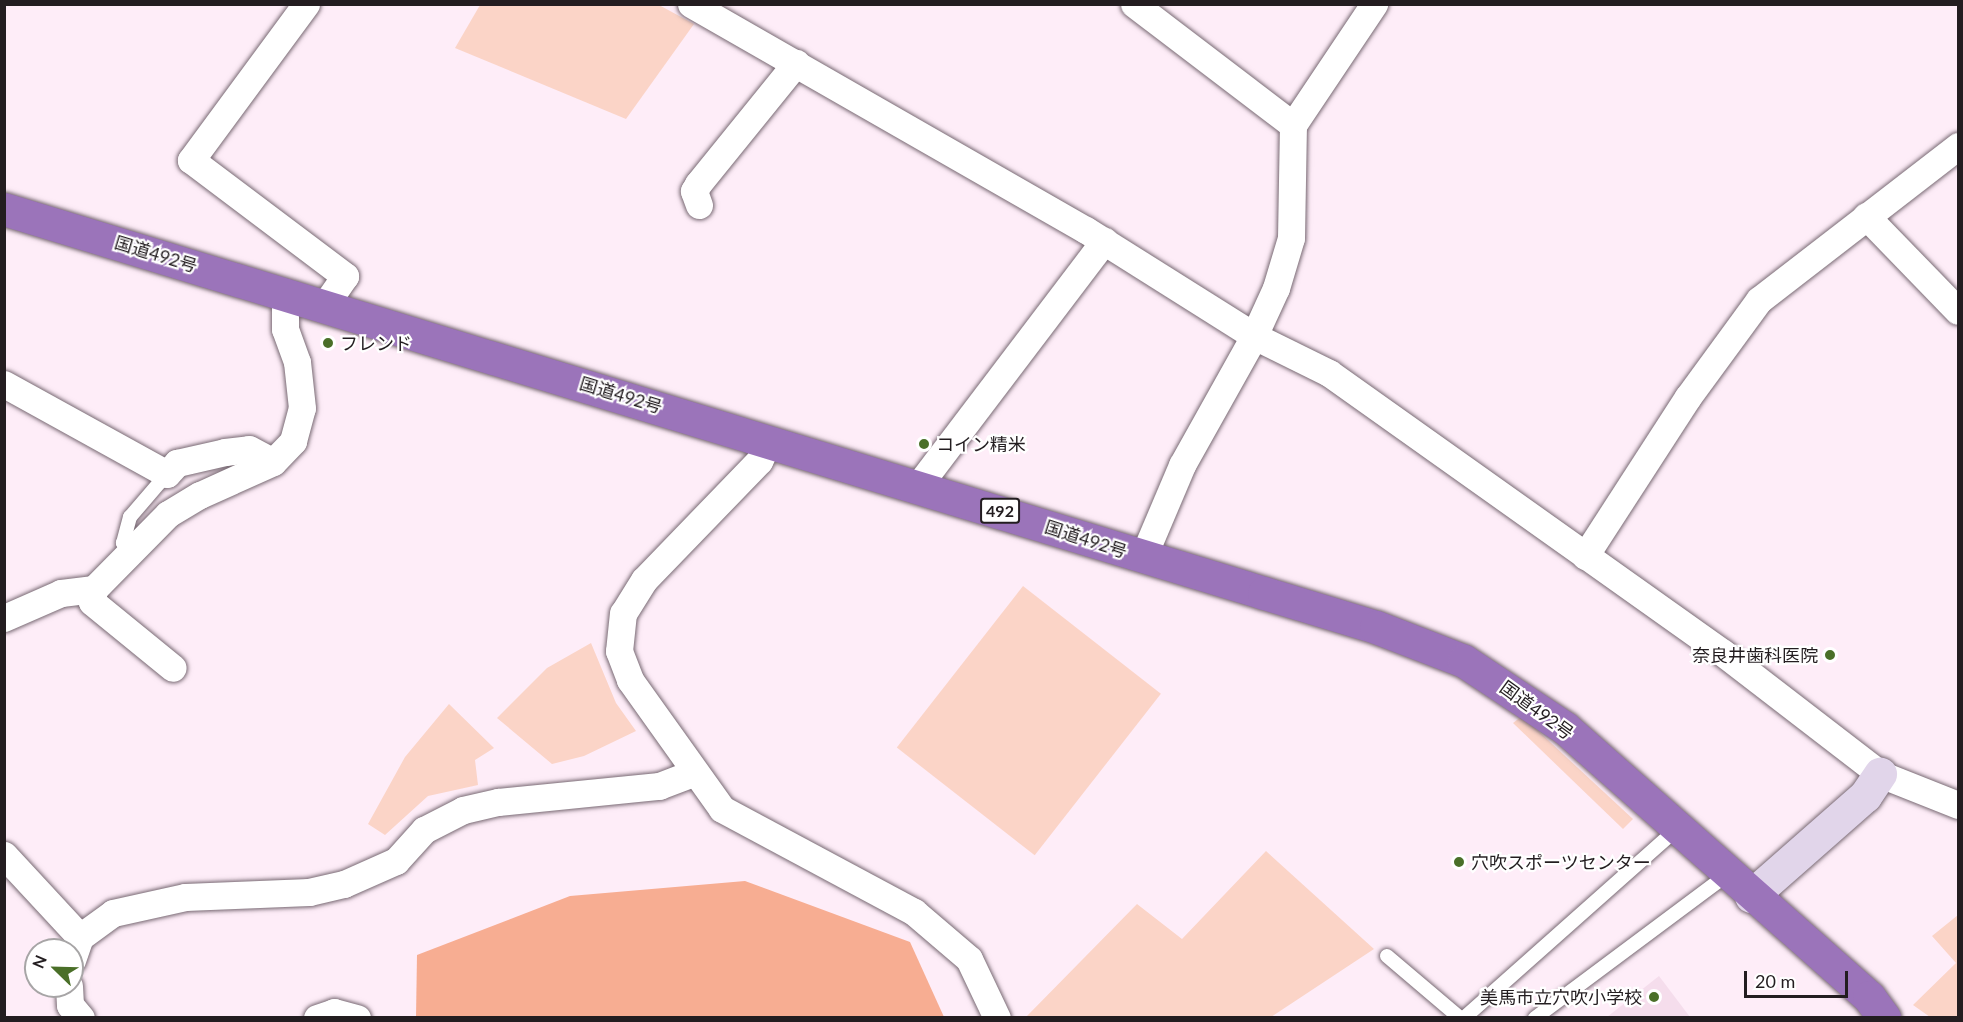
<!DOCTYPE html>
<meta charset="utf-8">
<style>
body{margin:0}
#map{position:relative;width:1963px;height:1022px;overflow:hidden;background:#feedf8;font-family:Lato,"Noto Sans JP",sans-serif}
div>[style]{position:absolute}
.built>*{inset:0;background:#f5ddec}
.green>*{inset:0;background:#fbd4c7;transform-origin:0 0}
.forest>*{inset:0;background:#f7ad92}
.roads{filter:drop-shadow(0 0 2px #786973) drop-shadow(0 0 2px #786973)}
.lane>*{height:14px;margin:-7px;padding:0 7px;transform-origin:7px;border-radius:7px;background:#fff}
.street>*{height:27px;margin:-13.5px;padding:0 13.5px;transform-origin:13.5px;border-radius:13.5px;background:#fff}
.secondary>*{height:33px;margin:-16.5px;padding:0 16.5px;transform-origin:16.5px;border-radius:16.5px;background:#e1d5ea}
.highway>*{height:33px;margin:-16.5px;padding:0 16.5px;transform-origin:16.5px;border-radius:16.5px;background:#9b74ba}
.dots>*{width:16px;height:16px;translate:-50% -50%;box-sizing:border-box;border:3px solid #fff;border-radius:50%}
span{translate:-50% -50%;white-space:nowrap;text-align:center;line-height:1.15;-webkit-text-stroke:4.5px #fff;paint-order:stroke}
.shield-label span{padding:2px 4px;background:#fff;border:2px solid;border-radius:4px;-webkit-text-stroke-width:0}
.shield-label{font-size:16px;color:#231d20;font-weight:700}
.street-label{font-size:18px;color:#231d20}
.poi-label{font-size:18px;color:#231d20}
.left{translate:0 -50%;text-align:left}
.right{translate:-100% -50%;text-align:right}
.frame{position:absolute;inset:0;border:6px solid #231d20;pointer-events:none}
.north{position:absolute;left:24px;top:938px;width:60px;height:60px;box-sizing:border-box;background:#fff;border:2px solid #a7a5a6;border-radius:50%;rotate:293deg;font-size:16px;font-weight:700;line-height:24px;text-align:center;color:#231d20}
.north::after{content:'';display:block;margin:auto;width:21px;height:27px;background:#4a6f28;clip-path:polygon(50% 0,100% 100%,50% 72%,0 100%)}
.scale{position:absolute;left:1744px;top:971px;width:104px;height:27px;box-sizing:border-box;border:3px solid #231d20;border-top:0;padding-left:8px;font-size:18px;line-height:21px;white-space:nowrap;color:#231d20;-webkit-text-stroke:4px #fff;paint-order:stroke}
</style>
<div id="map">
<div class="built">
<div style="clip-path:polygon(1659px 976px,1690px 1017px,1607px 1017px)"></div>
</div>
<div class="green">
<div style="clip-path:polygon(480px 5px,659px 5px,694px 24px,626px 119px,455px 48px)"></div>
<div style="left:1023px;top:586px;width:175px;height:205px;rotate:38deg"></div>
<div style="clip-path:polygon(591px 643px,616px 703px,636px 731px,584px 756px,552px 764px,497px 718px,547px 668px)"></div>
<div style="clip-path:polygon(449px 704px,494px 748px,475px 760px,478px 785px,428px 796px,385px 835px,368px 824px,405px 757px)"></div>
<div style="clip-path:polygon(1522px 716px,1633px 819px,1623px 829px,1513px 723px)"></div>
<div style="clip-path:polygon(1266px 851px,1374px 949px,1271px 1017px,1026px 1017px,1137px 904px,1182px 939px)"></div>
<div style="clip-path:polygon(1958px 915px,1958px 1017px,1930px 1017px,1913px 1005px,1956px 963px,1932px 936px)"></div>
</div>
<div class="forest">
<div style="clip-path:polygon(745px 881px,910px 942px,944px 1017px,416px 1017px,417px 955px,570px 896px)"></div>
</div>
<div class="roads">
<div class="lane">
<div style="left:131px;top:553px;width:13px;rotate:-129deg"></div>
<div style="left:123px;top:543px;width:27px;rotate:-75deg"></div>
<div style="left:130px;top:517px;width:57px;rotate:-49.3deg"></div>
<div style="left:1387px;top:956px;width:96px;rotate:40.3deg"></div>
<div style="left:1464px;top:1018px;width:285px;rotate:-41.6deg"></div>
<div style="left:1535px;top:1018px;width:241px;rotate:-36.7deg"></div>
</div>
<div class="street">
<div style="left:306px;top:4px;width:194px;rotate:126.4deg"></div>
<div style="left:191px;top:160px;width:193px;rotate:37deg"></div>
<div style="left:345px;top:276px;width:35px;rotate:125deg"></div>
<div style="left:691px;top:4px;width:455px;rotate:29.8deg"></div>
<div style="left:1086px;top:230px;width:199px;rotate:32.2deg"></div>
<div style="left:1254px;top:336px;width:84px;rotate:26.3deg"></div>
<div style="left:1329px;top:373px;width:483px;rotate:35.4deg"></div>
<div style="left:1723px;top:653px;width:198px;rotate:37.6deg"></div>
<div style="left:1880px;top:774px;width:84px;rotate:21.7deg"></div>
<div style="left:1134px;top:4px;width:200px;rotate:37.3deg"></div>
<div style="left:699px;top:205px;width:15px;rotate:-110deg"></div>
<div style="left:694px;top:191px;width:8px;rotate:-60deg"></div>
<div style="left:698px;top:184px;width:156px;rotate:-51deg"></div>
<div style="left:1866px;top:216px;width:132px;rotate:45.9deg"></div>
<div style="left:4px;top:384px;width:186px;rotate:28.9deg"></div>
<div style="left:167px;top:474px;width:15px;rotate:-48deg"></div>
<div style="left:177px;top:463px;width:49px;rotate:-12.9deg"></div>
<div style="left:225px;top:452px;width:24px;rotate:-7deg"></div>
<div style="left:249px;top:449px;width:27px;rotate:28deg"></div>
<div style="left:769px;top:440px;width:23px;rotate:115deg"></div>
<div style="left:759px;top:461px;width:165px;rotate:134deg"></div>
<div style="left:644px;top:580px;width:39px;rotate:122deg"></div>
<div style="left:623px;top:613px;width:38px;rotate:96deg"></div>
<div style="left:619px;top:651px;width:31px;rotate:69deg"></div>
<div style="left:630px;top:680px;width:158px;rotate:54.5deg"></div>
<div style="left:722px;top:809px;width:218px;rotate:28.2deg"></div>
<div style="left:914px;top:912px;width:72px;rotate:40.5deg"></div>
<div style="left:969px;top:959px;width:65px;rotate:64.6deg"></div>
<div style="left:918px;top:486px;width:308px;rotate:-52.8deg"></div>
<div style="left:1585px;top:556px;width:189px;rotate:-57.1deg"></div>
<div style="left:1688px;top:397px;width:120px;rotate:-53.8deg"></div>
<div style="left:1759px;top:300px;width:252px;rotate:-37.7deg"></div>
<div style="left:1143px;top:557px;width:100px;rotate:-67deg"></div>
<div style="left:1182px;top:465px;width:148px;rotate:-60.8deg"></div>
<div style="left:1254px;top:336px;width:53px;rotate:-65.4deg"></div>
<div style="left:1276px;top:288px;width:52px;rotate:-73.3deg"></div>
<div style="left:1291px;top:238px;width:113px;rotate:-89deg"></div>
<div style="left:1293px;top:125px;width:146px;rotate:-56.2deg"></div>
<div style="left:94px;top:589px;width:13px;rotate:99deg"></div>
<div style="left:92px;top:602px;width:104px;rotate:39.2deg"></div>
<div style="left:4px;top:618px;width:62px;rotate:-23.7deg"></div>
<div style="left:61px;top:593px;width:33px;rotate:-7deg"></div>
<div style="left:94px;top:589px;width:105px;rotate:-45.4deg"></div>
<div style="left:168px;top:514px;width:37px;rotate:-31deg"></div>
<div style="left:200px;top:495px;width:80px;rotate:-24.3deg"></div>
<div style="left:273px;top:462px;width:29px;rotate:-46deg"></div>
<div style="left:293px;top:441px;width:34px;rotate:-75deg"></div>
<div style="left:302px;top:408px;width:46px;rotate:-96.2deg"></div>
<div style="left:297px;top:362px;width:35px;rotate:-110deg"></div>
<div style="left:285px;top:329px;width:37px;rotate:-90deg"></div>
<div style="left:4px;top:855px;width:112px;rotate:47.2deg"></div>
<div style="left:72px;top:960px;width:24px;rotate:-71deg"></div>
<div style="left:80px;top:937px;width:41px;rotate:-36deg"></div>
<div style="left:113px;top:913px;width:74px;rotate:-12.5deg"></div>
<div style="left:185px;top:897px;width:124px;rotate:-2.3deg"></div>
<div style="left:309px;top:892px;width:36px;rotate:-13deg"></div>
<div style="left:344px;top:884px;width:57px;rotate:-23.9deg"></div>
<div style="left:396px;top:861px;width:42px;rotate:-47.9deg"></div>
<div style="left:424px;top:830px;width:44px;rotate:-27.1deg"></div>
<div style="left:463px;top:810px;width:36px;rotate:-13deg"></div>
<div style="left:498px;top:802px;width:162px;rotate:-5.7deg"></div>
<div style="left:659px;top:786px;width:36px;rotate:-21deg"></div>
<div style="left:69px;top:986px;width:19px;rotate:87deg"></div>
<div style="left:70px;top:1005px;width:17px;rotate:50deg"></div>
<div style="left:317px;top:1018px;width:18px;rotate:-19deg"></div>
<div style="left:334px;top:1012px;width:24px;rotate:15deg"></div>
</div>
<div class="secondary">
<div style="left:1751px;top:896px;width:152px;rotate:-41.3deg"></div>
<div style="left:1865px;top:796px;width:27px;rotate:-56deg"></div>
</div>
<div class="highway">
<div style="left:4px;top:209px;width:1317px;rotate:16.95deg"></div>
<div style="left:1264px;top:593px;width:117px;rotate:16.9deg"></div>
<div style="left:1376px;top:627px;width:94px;rotate:21.1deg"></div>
<div style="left:1464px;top:661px;width:121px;rotate:33.6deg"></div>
<div style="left:1565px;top:728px;width:406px;rotate:41.5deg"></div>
<div style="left:1869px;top:997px;width:26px;rotate:54deg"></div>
</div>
</div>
<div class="dots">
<div style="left:328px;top:343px;background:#4a6f28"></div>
<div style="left:924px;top:444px;background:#4a6f28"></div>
<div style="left:1830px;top:655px;background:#4a6f28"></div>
<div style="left:1459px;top:862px;background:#4a6f28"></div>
<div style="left:1654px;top:997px;background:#4a6f28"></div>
</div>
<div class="shield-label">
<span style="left:1000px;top:511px">492</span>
</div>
<div class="street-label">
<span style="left:156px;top:254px;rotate:17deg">国道492号</span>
<span style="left:621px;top:395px;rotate:17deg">国道492号</span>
<span style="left:1086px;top:539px;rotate:18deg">国道492号</span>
<span style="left:1537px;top:710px;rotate:36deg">国道492号</span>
</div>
<div class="poi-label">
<span class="left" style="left:340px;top:343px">フレンド</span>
<span class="left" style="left:936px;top:444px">コイン精米</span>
<span class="right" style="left:1818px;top:655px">奈良井歯科医院</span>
<span class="left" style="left:1471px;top:862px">穴吹スポーツセンター</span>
<span class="right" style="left:1642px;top:997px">美馬市立穴吹小学校</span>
</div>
<div class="frame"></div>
<div class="north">N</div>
<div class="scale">20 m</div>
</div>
